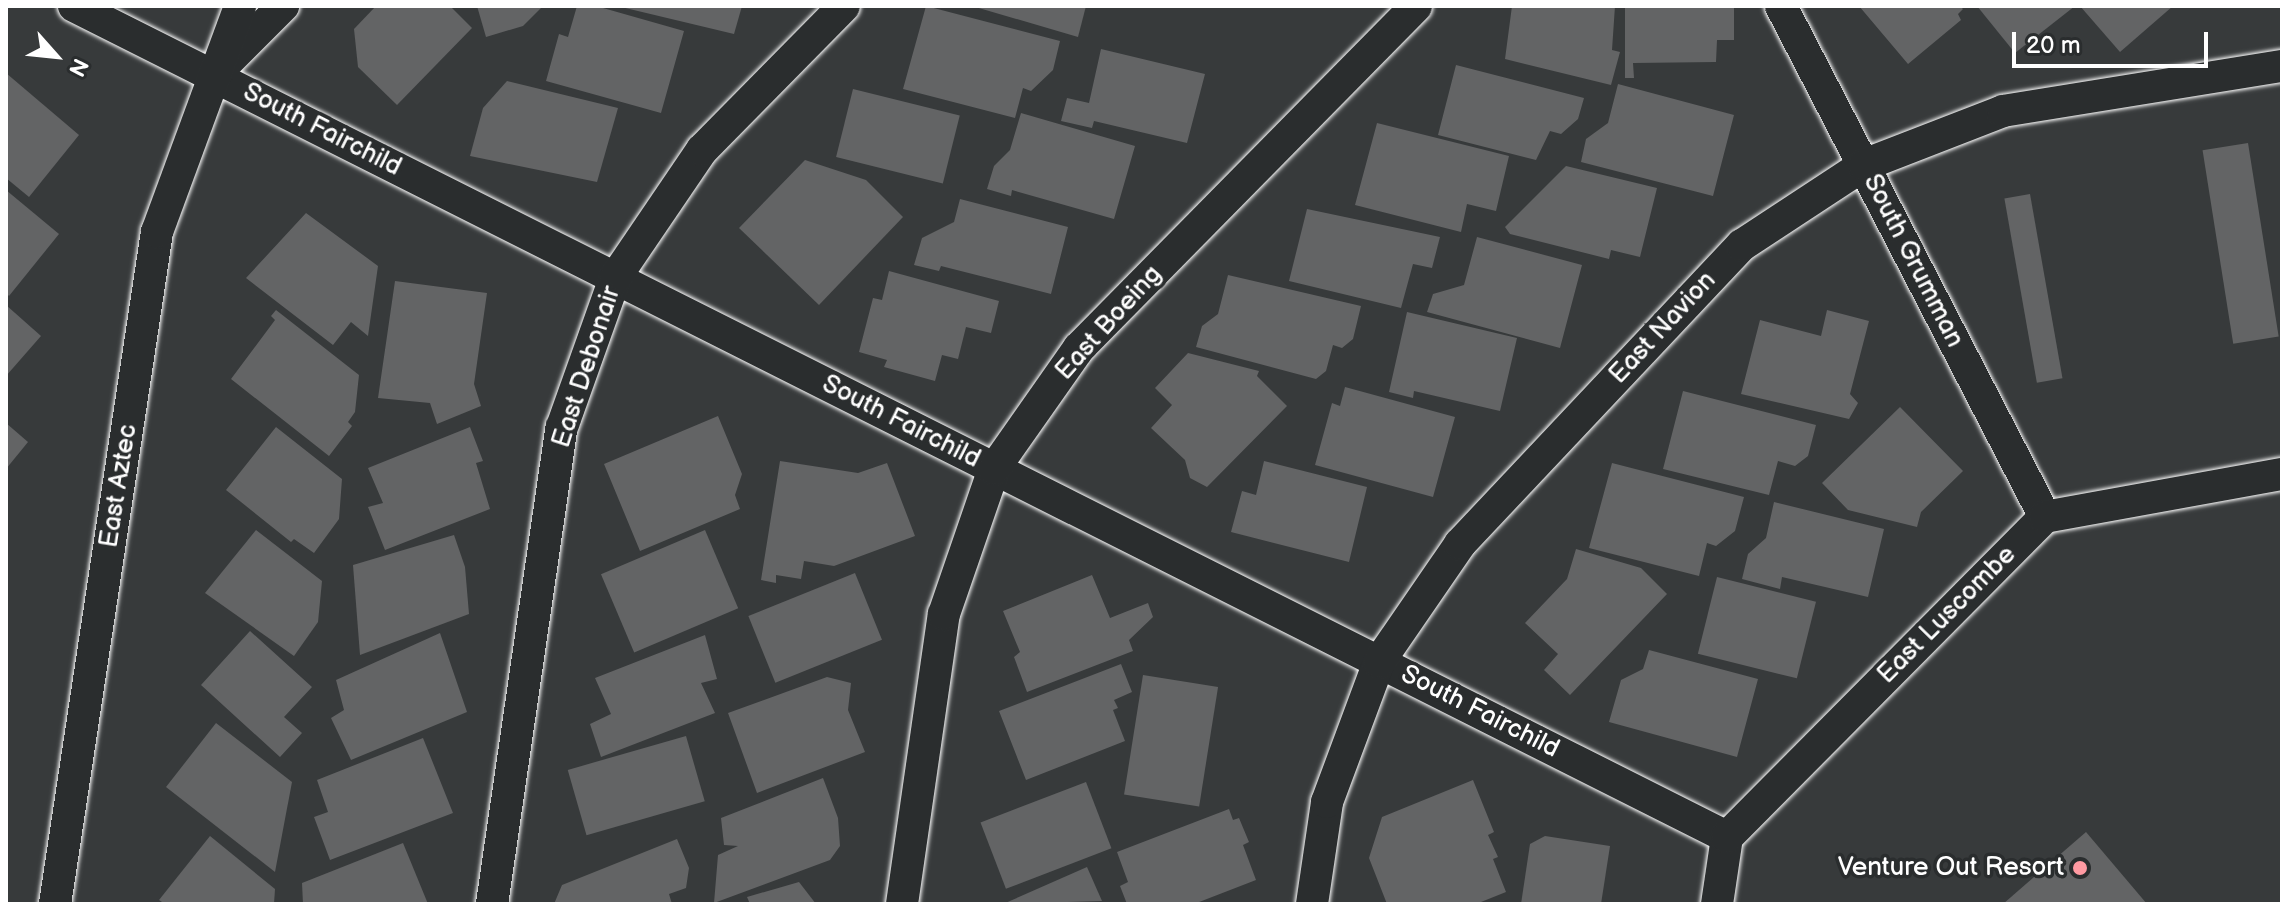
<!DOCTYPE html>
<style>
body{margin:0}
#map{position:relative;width:2288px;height:910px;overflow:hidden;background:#373a3b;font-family:"Balsamiq Sans",sans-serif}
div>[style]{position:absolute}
.building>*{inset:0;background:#636465;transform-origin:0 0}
.roads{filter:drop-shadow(0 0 2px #fff) drop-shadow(0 0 2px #fff)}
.lane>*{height:32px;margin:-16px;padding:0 16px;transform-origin:16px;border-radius:16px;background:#2a2d2e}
.dots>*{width:22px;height:22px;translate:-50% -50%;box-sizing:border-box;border:4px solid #2a2d2e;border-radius:50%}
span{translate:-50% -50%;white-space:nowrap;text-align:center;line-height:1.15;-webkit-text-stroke:7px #2a2d2e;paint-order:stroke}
.street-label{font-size:26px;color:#fff}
.poi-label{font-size:26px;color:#fff}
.right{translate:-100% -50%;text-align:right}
.frame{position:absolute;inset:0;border:8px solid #fff;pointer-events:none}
.north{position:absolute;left:16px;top:16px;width:80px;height:80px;-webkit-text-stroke:6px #2a2d2e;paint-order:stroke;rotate:117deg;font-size:22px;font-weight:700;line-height:32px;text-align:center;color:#fff}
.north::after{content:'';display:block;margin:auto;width:28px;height:36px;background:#fff;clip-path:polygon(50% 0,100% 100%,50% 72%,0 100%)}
.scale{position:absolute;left:2012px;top:32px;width:196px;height:36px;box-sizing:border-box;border:4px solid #fff;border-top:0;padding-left:10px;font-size:24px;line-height:28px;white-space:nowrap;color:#fff;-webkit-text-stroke:6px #2a2d2e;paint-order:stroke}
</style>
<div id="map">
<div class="building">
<div style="clip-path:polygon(376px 6px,450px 6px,472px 28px,397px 105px,358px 67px,354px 29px)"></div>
<div style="clip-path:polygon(477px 6px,543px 6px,523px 26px,486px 37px)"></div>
<div style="clip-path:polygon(577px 6px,596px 6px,684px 31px,661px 113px,546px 81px,559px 34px,568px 37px)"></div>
<div style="clip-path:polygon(617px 6px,742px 6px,734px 34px)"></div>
<div style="clip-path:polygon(926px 6px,1060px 41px,1053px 70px,1031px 91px,1023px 88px,1015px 118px,903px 89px)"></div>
<div style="clip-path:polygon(972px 6px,1086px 6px,1078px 37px)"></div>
<div style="clip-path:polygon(1512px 6px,1615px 6px,1612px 50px,1620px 52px,1611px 85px,1505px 59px)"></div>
<div style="clip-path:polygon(1625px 6px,1734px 6px,1734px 40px,1717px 40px,1716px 62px,1633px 63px,1634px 78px,1625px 78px)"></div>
<div style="clip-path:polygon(1859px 6px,1960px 6px,1963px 9px,1958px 14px,1961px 20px,1908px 64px)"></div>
<div style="clip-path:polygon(1977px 6px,2075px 6px,2015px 53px)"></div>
<div style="clip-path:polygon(2080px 6px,2173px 6px,2120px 52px)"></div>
<div style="clip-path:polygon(1101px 49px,1205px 74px,1187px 143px,1094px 121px,1092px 128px,1061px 121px,1067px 98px,1089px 103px)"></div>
<div style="clip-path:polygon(1456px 65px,1584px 98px,1578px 119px,1561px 134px,1550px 131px,1536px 160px,1438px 135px)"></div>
<div style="clip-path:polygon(6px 73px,79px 135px,29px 197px,6px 178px)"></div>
<div style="clip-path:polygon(507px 81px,618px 108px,597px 182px,470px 156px,483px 108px)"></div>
<div style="clip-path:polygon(1618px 84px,1734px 115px,1713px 196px,1581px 162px,1586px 139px,1608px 123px)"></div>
<div style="left:853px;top:89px;width:110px;height:70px;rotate:14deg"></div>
<div style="clip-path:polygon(1021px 113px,1135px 146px,1114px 219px,1012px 190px,1011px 196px,987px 189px,994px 166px,1010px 150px)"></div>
<div style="clip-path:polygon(1377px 123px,1509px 156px,1496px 211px,1467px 204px,1461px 232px,1355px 205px)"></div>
<div style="left:2248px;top:143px;width:196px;height:46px;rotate:81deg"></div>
<div style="clip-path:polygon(805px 160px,866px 180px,903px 217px,819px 305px,739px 228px)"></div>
<div style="clip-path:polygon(1566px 166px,1657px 188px,1640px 257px,1611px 250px,1609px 259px,1510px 234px,1505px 227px)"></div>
<div style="clip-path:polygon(6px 190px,59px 234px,9px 296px,6px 293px)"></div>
<div style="left:2030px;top:194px;width:187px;height:26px;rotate:80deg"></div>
<div style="clip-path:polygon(960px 199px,1068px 227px,1051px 294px,941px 266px,939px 271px,914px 265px,922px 238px,954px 222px)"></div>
<div style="clip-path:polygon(1307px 209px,1440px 237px,1432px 268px,1413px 264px,1401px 308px,1289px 281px)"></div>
<div style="clip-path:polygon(306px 213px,378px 266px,368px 336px,351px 322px,333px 345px,246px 278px)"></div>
<div style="clip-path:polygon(1477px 237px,1582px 265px,1560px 348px,1427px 312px,1433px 294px,1464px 285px)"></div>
<div style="clip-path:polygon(889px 271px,999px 301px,991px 333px,966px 327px,958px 359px,942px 355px,935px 381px,884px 367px,887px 360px,859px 352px,873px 298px,882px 300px)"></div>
<div style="clip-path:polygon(1228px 275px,1361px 306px,1353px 339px,1342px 348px,1333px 345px,1326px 371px,1316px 379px,1196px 347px,1202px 326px,1218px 314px)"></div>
<div style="clip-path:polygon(395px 281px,487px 293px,474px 384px,481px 406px,437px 424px,430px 403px,378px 398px)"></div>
<div style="clip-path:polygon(6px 305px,41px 336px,6px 376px)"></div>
<div style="clip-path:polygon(276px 310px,359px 375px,355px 412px,348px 422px,352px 426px,329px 456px,231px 379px,275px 320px,271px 316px)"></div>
<div style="clip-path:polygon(1827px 310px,1869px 321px,1850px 394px,1858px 403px,1849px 419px,1741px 394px,1760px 320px,1821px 336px)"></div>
<div style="clip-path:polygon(1407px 312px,1517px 338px,1500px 411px,1414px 391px,1413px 398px,1389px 392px)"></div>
<div style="clip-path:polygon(1188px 353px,1259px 371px,1257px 376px,1287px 406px,1207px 487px,1190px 478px,1185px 460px,1151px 428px,1172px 405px,1155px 388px)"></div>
<div style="clip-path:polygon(1345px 387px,1455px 417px,1433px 497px,1315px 465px,1332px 403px,1340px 406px)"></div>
<div style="clip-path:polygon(1683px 391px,1816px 425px,1808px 456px,1795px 466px,1778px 461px,1769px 495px,1663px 469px)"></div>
<div style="clip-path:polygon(1900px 407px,1963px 471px,1921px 512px,1917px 527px,1848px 510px,1822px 483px)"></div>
<div style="clip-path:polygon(718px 416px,742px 474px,735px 495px,740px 509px,640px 551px,604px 464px)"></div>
<div style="clip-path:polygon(6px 423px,28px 442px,6px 469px)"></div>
<div style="clip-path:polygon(276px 427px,342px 479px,339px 519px,314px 553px,294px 539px,291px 542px,226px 490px)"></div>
<div style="clip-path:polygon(470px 427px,483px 461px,476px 463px,490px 509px,385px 550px,368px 507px,383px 503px,368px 468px)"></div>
<div style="clip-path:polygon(780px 461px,858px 473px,887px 463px,915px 536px,834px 566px,804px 561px,801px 579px,776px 575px,776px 583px,761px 580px)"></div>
<div style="clip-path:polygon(1264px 461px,1367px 487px,1349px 562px,1231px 532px,1242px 491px,1256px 495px)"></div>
<div style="clip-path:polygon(1612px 463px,1744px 497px,1735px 531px,1716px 546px,1707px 543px,1699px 576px,1589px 548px)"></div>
<div style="clip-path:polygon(1774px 502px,1884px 529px,1868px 597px,1782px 577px,1780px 589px,1742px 579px,1748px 554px,1766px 538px)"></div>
<div style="clip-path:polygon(256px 530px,322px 581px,318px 622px,294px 656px,205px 593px)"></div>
<div style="left:705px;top:530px;width:85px;height:113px;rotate:67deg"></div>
<div style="clip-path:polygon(454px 535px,465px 567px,469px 614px,360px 655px,353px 565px)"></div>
<div style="clip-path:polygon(1576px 549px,1641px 568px,1667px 594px,1570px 695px,1544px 670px,1558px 654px,1525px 623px,1567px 579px)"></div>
<div style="left:855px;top:573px;width:72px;height:115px;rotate:68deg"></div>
<div style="clip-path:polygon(1092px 575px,1110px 618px,1148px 603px,1153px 617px,1129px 640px,1133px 651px,1027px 692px,1014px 657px,1020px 652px,1003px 611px)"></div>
<div style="left:1717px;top:577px;width:102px;height:79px;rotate:14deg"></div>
<div style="clip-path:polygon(250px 631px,312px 687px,284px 717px,302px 733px,280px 757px,201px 685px)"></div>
<div style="clip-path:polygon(440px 633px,467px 712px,351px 760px,331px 718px,344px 710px,336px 680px)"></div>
<div style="clip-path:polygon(705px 635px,717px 679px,701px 683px,715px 713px,601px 757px,590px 724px,611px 714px,595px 678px)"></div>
<div style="clip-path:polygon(1649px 650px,1758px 679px,1737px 757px,1609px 722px,1621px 680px,1643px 669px)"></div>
<div style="clip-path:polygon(1121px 664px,1132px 692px,1114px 700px,1118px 708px,1113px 710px,1125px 741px,1026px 780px,999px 711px)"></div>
<div style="left:1143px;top:675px;width:76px;height:121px;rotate:9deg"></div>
<div style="clip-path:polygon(827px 677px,851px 683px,848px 710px,865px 752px,757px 793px,728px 713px)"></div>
<div style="clip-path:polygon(216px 723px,292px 782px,275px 872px,166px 787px)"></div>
<div style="left:686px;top:736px;width:68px;height:123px;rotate:74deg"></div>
<div style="clip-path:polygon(423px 738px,453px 813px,330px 860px,314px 817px,328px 812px,317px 780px)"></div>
<div style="clip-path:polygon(823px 778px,838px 818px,840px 846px,830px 860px,714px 903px,718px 855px,738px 846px,724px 845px,721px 818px)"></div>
<div style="clip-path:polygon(1473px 780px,1494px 832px,1488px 835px,1498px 857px,1493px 859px,1506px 892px,1476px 904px,1387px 904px,1369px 858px,1382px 817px)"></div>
<div style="left:1086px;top:782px;width:71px;height:113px;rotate:69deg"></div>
<div style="clip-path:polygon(1229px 809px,1233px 820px,1239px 818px,1249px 842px,1243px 845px,1256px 880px,1194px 904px,1127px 904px,1120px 886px,1128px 882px,1117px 852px)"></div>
<div style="clip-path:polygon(2086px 832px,2147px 904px,2003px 904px)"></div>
<div style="clip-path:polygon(210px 836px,275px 889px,274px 904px,165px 904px,159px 900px)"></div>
<div style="clip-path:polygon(1545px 836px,1610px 846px,1601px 904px,1521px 904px,1530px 844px)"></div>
<div style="clip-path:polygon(677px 839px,689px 868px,686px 888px,669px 894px,672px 904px,554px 904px,562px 885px)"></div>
<div style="clip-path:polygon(403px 843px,428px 904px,303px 904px,302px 883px)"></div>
<div style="clip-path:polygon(1087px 867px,1102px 901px,1003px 904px)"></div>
<div style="clip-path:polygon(799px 882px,816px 904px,750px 904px,747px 897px)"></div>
</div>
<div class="roads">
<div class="lane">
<div style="left:74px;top:6px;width:1850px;rotate:26.69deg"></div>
<div style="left:1781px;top:6px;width:575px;rotate:62.68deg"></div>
<div style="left:221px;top:68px;width:88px;rotate:-45deg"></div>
<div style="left:55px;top:904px;width:680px;rotate:-81.37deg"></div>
<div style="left:157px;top:232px;width:241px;rotate:-69.8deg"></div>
<div style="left:492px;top:904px;width:482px;rotate:-81.7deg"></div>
<div style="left:562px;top:427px;width:158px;rotate:-70.4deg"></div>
<div style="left:615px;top:278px;width:155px;rotate:-55.8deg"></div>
<div style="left:702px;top:150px;width:202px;rotate:-45.4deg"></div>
<div style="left:902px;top:904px;width:293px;rotate:-81.8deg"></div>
<div style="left:944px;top:614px;width:153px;rotate:-71deg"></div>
<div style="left:994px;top:469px;width:148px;rotate:-54.9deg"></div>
<div style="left:1079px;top:348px;width:480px;rotate:-45.4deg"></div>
<div style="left:1312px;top:904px;width:103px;rotate:-81.6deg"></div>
<div style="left:1327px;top:802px;width:149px;rotate:-69.6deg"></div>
<div style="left:1379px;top:662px;width:143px;rotate:-55.5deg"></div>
<div style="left:1460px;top:544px;width:411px;rotate:-46.7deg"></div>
<div style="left:1742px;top:245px;width:146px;rotate:-33.3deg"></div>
<div style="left:1864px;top:165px;width:149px;rotate:-21.2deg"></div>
<div style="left:2003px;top:111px;width:283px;rotate:-9.2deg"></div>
<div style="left:1717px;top:904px;width:68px;rotate:-81.5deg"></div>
<div style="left:1727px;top:837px;width:451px;rotate:-45.2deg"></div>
<div style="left:2045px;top:517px;width:241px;rotate:-10.3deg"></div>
</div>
</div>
<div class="dots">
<div style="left:2080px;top:868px;background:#ff9aa2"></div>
</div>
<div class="street-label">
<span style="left:322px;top:130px;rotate:27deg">South Fairchild</span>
<span style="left:1913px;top:261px;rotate:63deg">South Grumman</span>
<span style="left:1109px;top:323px;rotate:-48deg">East Boeing</span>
<span style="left:1663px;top:328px;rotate:-47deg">East Navion</span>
<span style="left:587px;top:367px;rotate:-72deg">East Debonair</span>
<span style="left:901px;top:422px;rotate:27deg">South Fairchild</span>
<span style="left:119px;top:486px;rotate:-81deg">East Aztec</span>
<span style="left:1947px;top:615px;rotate:-45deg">East Luscombe</span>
<span style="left:1480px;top:712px;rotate:27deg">South Fairchild</span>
</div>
<div class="poi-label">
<span class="right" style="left:2064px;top:868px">Venture Out Resort</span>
</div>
<div class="frame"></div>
<div class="north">N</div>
<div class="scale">20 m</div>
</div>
